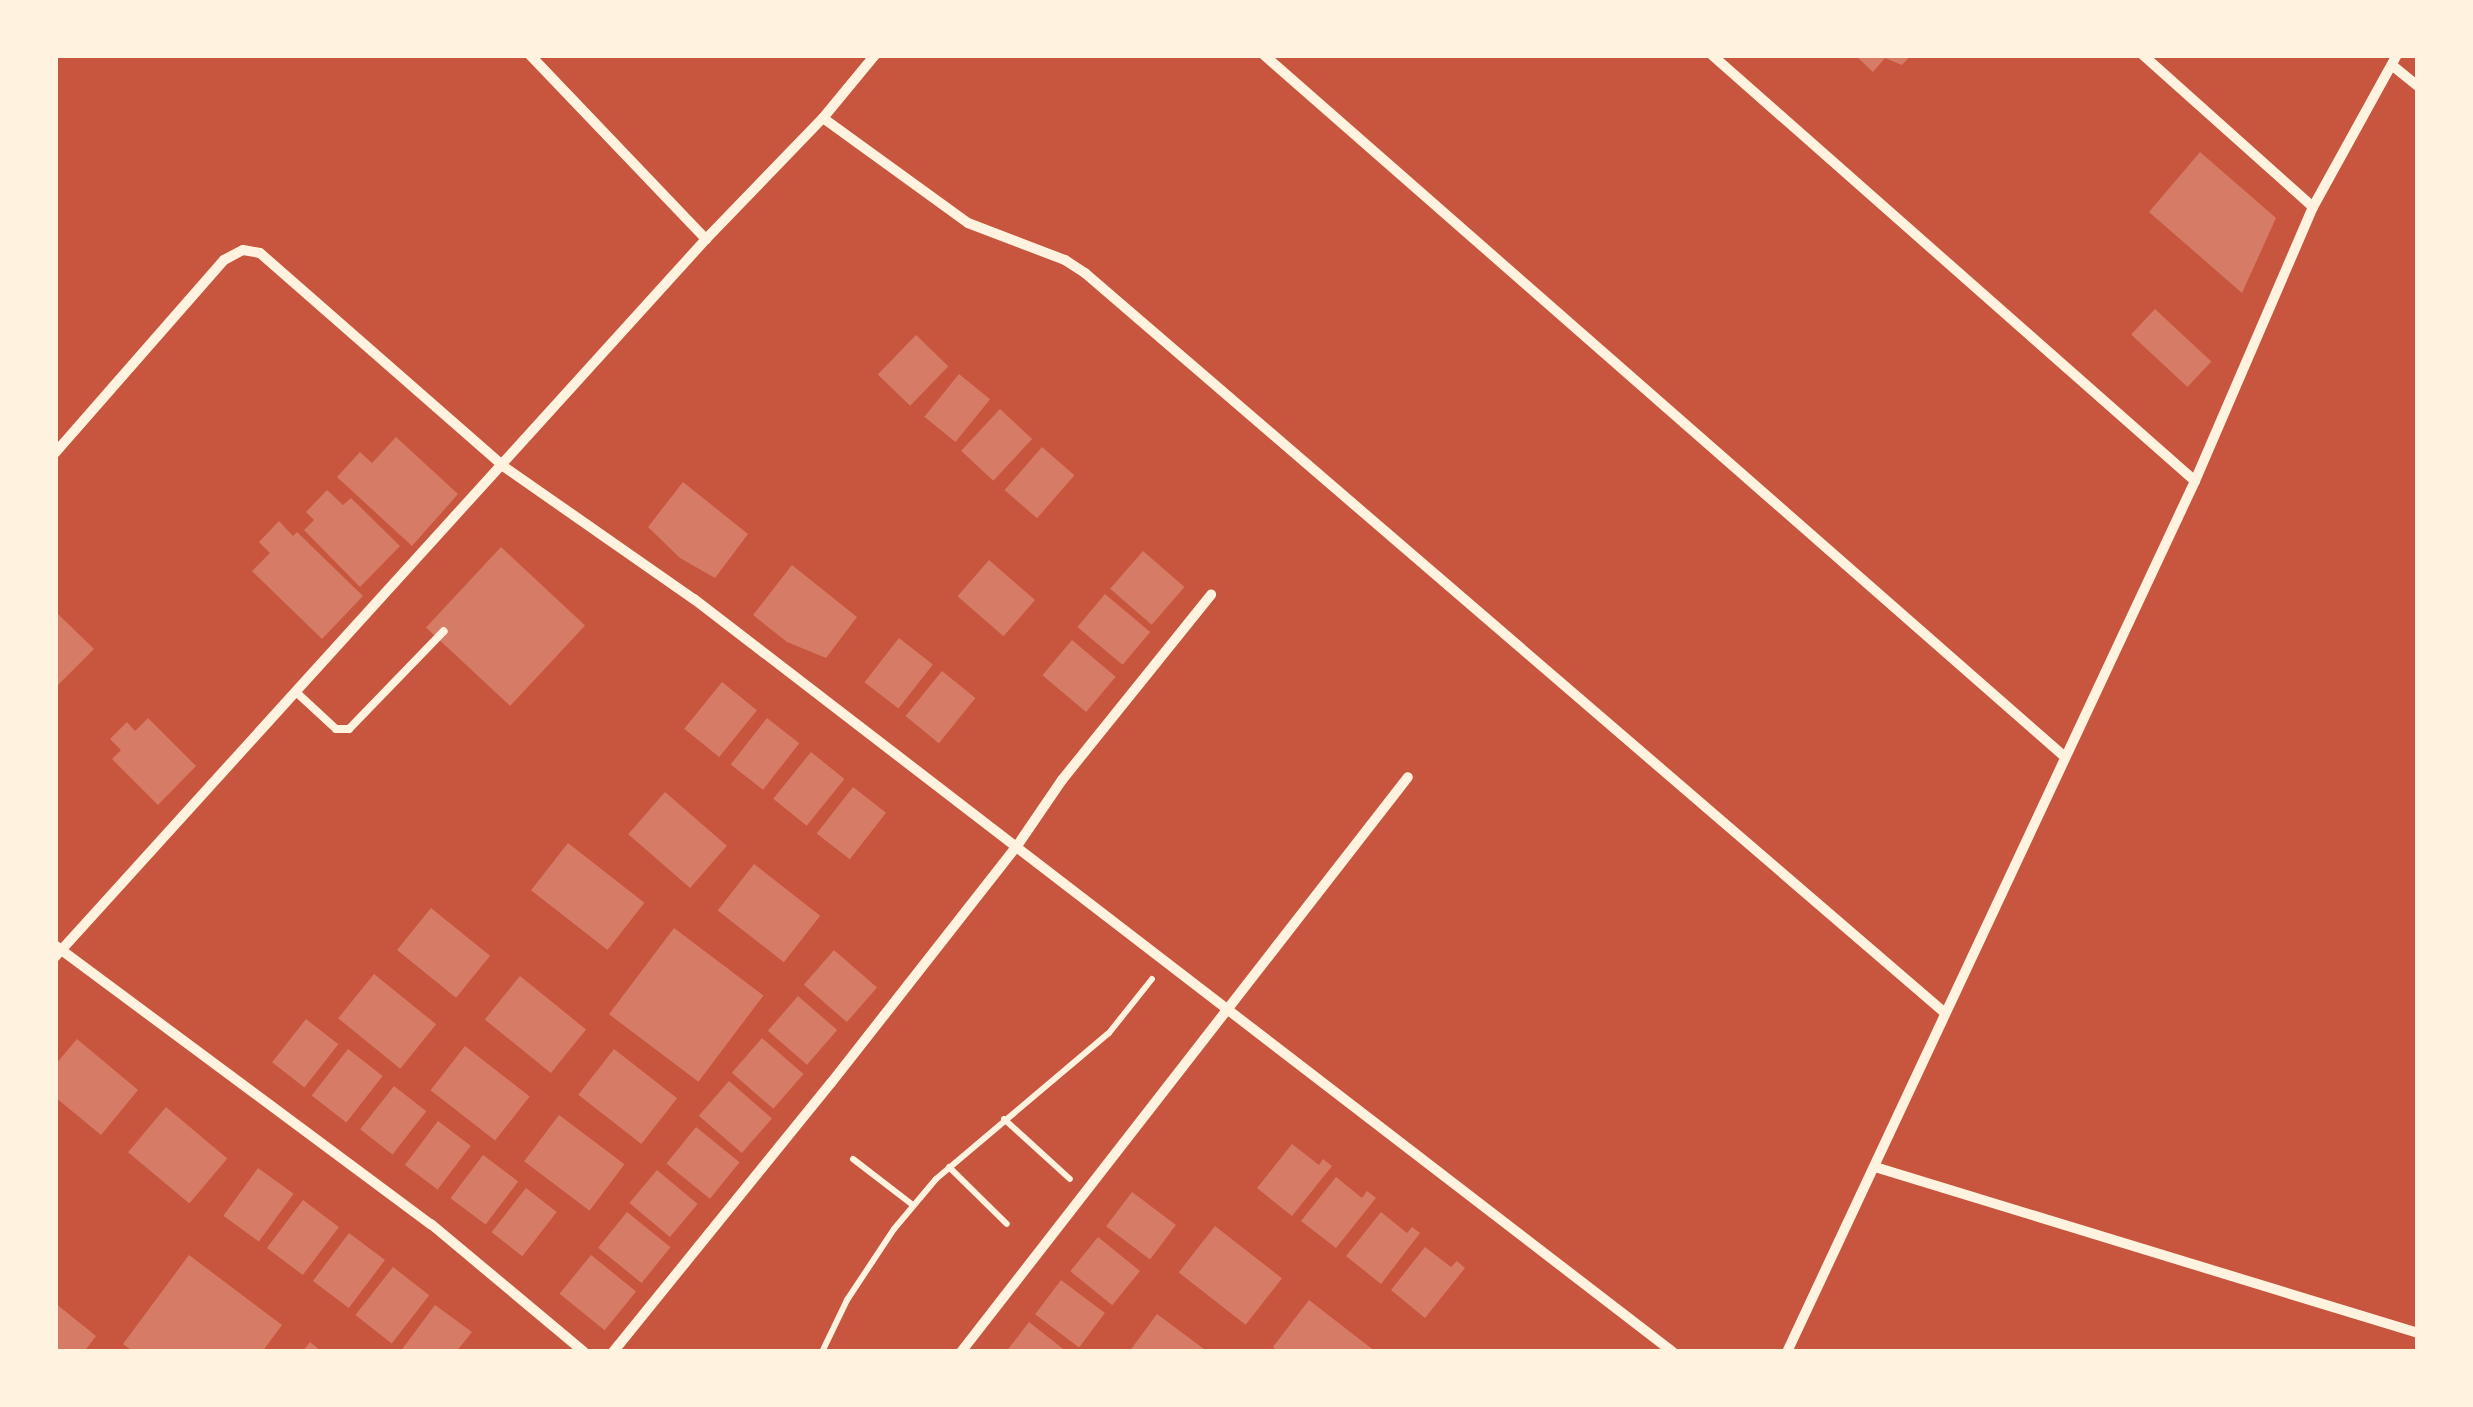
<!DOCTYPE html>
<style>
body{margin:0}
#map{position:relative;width:2473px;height:1407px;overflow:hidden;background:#c8553d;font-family:Figtree,sans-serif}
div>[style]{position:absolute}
.building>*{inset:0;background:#d67c66;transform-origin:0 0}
.path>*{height:6px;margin:-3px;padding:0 3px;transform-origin:3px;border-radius:3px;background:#fff3e0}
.service>*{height:8px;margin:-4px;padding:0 4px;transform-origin:4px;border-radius:4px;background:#fff3e0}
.minor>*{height:10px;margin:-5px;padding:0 5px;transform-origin:5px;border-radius:5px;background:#fff3e0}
span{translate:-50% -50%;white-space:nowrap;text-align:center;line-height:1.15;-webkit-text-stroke:8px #fff3e0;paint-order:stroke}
.frame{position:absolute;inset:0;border:58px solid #fff3e0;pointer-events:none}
</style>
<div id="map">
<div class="building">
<div style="clip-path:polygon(1855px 55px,1911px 55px,1902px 65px,1885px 58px,1873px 72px)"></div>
<div style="clip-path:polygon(2200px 152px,2276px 218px,2242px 293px,2149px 212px)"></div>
<div style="left:2155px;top:309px;width:77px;height:35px;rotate:43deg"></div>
<div style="left:916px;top:335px;width:45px;height:55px;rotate:44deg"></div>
<div style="left:959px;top:374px;width:40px;height:55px;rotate:39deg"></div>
<div style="left:1000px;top:409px;width:44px;height:57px;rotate:43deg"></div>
<div style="clip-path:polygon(396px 437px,458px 494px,412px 546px,337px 477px,360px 452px,372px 463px)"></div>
<div style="left:1042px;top:447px;width:43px;height:57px;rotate:41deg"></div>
<div style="clip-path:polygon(683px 482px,748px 534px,715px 578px,680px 558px,648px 527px)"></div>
<div style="clip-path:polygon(327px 490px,343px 505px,351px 498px,400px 546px,360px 587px,304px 530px,314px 520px,306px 512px)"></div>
<div style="clip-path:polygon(279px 521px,293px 536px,297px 532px,363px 596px,322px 639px,252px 571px,270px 553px,259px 542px)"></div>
<div style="left:501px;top:547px;width:115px;height:110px;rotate:43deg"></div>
<div style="left:1143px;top:551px;width:55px;height:50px;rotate:41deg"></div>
<div style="left:989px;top:560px;width:61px;height:48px;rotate:41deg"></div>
<div style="clip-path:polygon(792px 565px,857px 617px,826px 658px,787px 642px,753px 615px)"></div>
<div style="left:1105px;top:594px;width:59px;height:43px;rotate:40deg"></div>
<div style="clip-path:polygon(55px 611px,94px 649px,55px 688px)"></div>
<div style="left:899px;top:638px;width:43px;height:56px;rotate:38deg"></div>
<div style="left:1072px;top:640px;width:57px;height:46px;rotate:40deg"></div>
<div style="left:942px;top:671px;width:43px;height:58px;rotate:39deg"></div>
<div style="left:722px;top:682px;width:45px;height:60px;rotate:39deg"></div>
<div style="clip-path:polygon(148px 718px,196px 766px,158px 805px,112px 759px,121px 750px,110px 739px,127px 722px,135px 731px)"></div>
<div style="left:767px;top:718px;width:41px;height:59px;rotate:38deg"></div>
<div style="left:811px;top:752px;width:43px;height:60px;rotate:39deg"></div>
<div style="left:853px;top:787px;width:42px;height:59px;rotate:38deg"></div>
<div style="left:665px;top:792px;width:82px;height:56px;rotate:41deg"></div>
<div style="left:568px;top:843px;width:97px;height:60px;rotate:38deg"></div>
<div style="left:754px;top:864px;width:84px;height:59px;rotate:38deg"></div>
<div style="left:431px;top:908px;width:76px;height:54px;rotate:39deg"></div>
<div style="left:674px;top:928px;width:112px;height:108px;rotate:37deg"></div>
<div style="left:834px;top:950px;width:57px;height:46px;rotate:41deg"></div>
<div style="left:374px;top:974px;width:80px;height:57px;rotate:39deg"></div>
<div style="left:520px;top:976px;width:85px;height:56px;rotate:39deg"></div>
<div style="left:798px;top:996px;width:52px;height:46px;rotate:41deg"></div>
<div style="left:306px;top:1019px;width:41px;height:55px;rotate:38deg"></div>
<div style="left:762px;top:1038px;width:55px;height:46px;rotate:41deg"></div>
<div style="clip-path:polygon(77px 1039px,138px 1090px,101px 1135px,55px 1097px,55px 1065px)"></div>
<div style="left:465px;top:1046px;width:82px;height:56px;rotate:38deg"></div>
<div style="left:348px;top:1049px;width:44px;height:59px;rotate:38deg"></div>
<div style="left:614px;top:1049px;width:80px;height:58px;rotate:38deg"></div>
<div style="left:729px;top:1081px;width:57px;height:46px;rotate:41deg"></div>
<div style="left:394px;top:1086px;width:41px;height:55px;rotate:38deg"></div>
<div style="left:166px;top:1107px;width:80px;height:59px;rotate:40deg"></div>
<div style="left:559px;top:1115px;width:82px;height:58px;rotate:37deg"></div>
<div style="left:438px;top:1121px;width:41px;height:55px;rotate:37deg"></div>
<div style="left:696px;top:1127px;width:56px;height:47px;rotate:39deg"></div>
<div style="clip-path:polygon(1292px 1144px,1319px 1165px,1323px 1159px,1332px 1166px,1292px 1216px,1257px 1188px)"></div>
<div style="left:483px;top:1155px;width:44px;height:54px;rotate:37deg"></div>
<div style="left:258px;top:1168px;width:44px;height:59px;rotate:36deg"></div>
<div style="left:657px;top:1170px;width:53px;height:43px;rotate:40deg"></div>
<div style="clip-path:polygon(1336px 1177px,1362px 1198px,1367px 1191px,1376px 1198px,1336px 1248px,1301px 1221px)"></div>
<div style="left:526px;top:1188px;width:39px;height:56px;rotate:38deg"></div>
<div style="left:1132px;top:1192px;width:55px;height:43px;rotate:37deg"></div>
<div style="left:303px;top:1200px;width:45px;height:60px;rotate:37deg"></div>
<div style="left:627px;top:1212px;width:56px;height:46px;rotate:39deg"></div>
<div style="clip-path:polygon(1381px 1212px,1407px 1233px,1412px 1227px,1420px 1233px,1381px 1284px,1346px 1256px)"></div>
<div style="left:1215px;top:1226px;width:85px;height:59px;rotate:38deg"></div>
<div style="left:349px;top:1233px;width:45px;height:60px;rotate:37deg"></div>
<div style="left:1098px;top:1237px;width:54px;height:44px;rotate:39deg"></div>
<div style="clip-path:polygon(1425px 1247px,1451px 1267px,1457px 1261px,1465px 1268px,1425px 1318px,1391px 1290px)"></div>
<div style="clip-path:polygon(189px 1255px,282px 1325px,262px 1352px,134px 1352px,123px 1344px)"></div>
<div style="left:591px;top:1255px;width:58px;height:50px;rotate:39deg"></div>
<div style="left:393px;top:1267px;width:46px;height:61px;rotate:38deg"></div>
<div style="left:1061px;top:1280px;width:55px;height:43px;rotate:37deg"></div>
<div style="clip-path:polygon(1309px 1300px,1376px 1352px,1279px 1352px,1273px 1347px)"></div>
<div style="clip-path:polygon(55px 1303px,96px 1336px,84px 1352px,55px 1352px)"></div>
<div style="clip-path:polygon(435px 1305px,472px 1332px,456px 1352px,400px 1352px)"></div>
<div style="clip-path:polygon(1157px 1314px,1208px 1352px,1129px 1352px)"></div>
<div style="clip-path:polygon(1029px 1322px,1067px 1352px,1006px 1352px)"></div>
<div style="clip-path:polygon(310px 1342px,322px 1352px,302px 1352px)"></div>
</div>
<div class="path">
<div style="left:1004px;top:1119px;width:89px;rotate:42.3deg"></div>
<div style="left:853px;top:1159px;width:76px;rotate:37.5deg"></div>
<div style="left:949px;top:1167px;width:81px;rotate:44.5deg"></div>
<div style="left:822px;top:1352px;width:58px;rotate:-64.3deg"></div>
<div style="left:847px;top:1300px;width:85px;rotate:-56.5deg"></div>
<div style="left:894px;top:1229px;width:65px;rotate:-50deg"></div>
<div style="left:936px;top:1179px;width:226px;rotate:-40.2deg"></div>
<div style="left:1109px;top:1033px;width:69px;rotate:-51.5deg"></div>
</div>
<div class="service">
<div style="left:296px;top:692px;width:54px;rotate:42.8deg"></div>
<div style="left:336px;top:729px;width:13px"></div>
<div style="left:349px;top:729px;width:136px;rotate:-45.9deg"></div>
</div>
<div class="minor">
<div style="left:530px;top:55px;width:255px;rotate:46.3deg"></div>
<div style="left:1264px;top:55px;width:1065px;rotate:41.23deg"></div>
<div style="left:1712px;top:55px;width:644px;rotate:41.41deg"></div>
<div style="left:2143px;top:55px;width:228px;rotate:41.8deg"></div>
<div style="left:2393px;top:66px;width:32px;rotate:39deg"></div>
<div style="left:823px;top:118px;width:179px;rotate:35.9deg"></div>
<div style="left:968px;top:223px;width:104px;rotate:20.9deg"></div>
<div style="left:1065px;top:260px;width:24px;rotate:33deg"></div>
<div style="left:1085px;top:273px;width:1133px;rotate:40.71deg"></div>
<div style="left:55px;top:453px;width:257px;rotate:-48.8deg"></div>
<div style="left:224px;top:260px;width:21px;rotate:-28deg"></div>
<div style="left:243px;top:250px;width:17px;rotate:10deg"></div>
<div style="left:260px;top:253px;width:323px;rotate:41.2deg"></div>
<div style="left:503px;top:466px;width:233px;rotate:34.9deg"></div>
<div style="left:694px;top:599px;width:1235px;rotate:37.57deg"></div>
<div style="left:56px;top:946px;width:467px;rotate:36.6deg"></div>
<div style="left:431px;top:1224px;width:199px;rotate:39.9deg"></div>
<div style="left:55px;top:957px;width:969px;rotate:-47.8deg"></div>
<div style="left:706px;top:239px;width:168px;rotate:-46deg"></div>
<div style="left:823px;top:118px;width:82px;rotate:-50.5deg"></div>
<div style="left:1875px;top:1167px;width:568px;rotate:17deg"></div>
<div style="left:613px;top:1352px;width:346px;rotate:-51deg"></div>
<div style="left:831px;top:1083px;width:301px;rotate:-51.9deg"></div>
<div style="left:1017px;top:846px;width:80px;rotate:-55.7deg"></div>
<div style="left:1062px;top:780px;width:238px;rotate:-51.2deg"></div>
<div style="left:961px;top:1352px;width:728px;rotate:-52.14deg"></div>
<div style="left:1787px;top:1352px;width:962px;rotate:-64.9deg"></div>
<div style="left:2195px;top:481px;width:298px;rotate:-66.7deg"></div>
<div style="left:2313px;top:207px;width:174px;rotate:-61.1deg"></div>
</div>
<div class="frame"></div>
</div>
